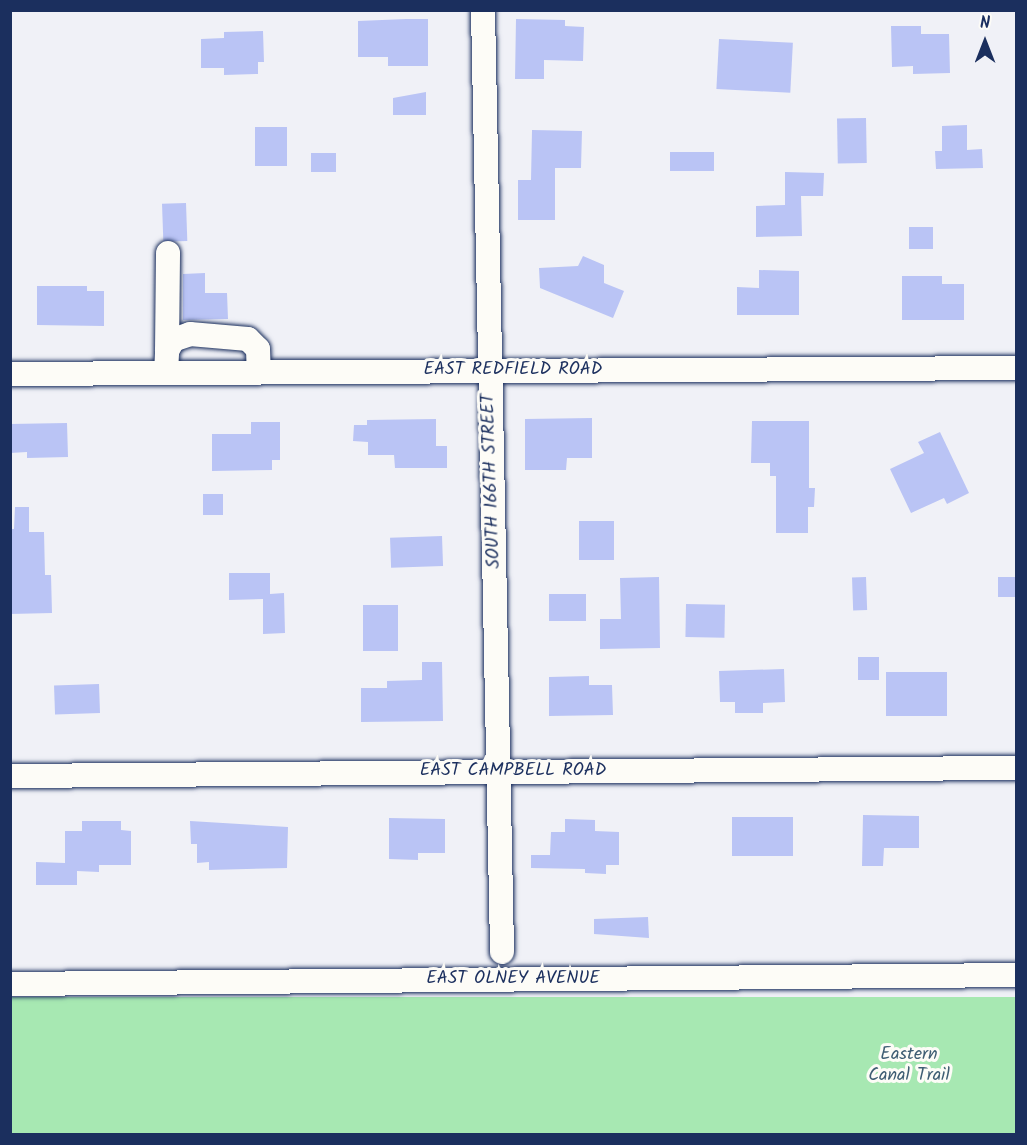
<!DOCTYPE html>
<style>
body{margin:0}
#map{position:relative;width:1027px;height:1145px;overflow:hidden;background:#f0f1f7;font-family:Kalam,sans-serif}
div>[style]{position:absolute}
.green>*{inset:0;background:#a7e8b2;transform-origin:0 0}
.building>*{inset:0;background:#bac4f5;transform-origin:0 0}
.roads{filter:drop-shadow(0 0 2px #1b2f5e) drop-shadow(0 0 2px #1b2f5e)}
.minor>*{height:24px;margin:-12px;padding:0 12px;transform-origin:12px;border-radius:12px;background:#fdfcf7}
span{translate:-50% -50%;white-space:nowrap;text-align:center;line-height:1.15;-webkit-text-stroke:6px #fdfcf7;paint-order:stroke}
.street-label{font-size:18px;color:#1b2f5e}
.park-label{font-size:18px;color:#3e5d73}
.frame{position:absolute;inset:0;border:12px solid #1b2f5e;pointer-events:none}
.north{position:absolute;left:955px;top:12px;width:60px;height:60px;-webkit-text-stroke:4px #fdfcf7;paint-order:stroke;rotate:0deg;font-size:16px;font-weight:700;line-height:24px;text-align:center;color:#1b2f5e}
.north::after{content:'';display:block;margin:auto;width:21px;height:27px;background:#1b2f5e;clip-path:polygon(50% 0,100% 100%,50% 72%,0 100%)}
</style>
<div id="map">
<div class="green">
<div style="left:1016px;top:997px;width:137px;height:1005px;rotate:90deg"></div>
</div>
<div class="building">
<div style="clip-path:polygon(406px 19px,428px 19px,428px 66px,388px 66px,388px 57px,358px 57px,358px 21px)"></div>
<div style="clip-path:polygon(516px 19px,565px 20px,565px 26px,584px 27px,583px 61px,544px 60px,544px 79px,515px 79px)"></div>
<div style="clip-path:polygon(891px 26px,921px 26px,921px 34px,949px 34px,950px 73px,913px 74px,913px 66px,892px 67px)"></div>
<div style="clip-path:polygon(263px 31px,264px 62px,258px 62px,258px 74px,224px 75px,224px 68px,201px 68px,201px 39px,224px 38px,224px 32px)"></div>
<div style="left:719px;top:39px;width:74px;height:50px;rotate:3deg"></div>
<div style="clip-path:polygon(426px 92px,426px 115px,393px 115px,393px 98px)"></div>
<div style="left:866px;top:118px;width:45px;height:29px;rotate:89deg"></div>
<div style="clip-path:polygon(967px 125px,967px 150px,982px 149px,983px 168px,936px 169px,935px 151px,942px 151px,942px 126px)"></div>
<div style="left:255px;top:127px;width:32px;height:39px"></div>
<div style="clip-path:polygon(532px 130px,582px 131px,581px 168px,555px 168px,555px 220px,518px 220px,518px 180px,531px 180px)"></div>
<div style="left:714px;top:152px;width:19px;height:44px;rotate:90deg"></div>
<div style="left:311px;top:153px;width:25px;height:19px"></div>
<div style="clip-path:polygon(785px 172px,824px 173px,823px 196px,801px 196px,802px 236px,756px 237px,756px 206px,785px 205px)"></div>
<div style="left:186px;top:203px;width:38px;height:24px;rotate:88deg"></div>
<div style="left:933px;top:227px;width:22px;height:24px;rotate:90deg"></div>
<div style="clip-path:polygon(583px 256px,604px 265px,604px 283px,624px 291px,613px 318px,540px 288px,539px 268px,578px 266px)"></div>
<div style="clip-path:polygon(759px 270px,799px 271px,799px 315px,737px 315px,737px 287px,759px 288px)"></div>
<div style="clip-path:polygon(205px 273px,205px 293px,227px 293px,228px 319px,183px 320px,183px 274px)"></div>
<div style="clip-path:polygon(902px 276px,942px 276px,942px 284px,964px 284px,964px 320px,902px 320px)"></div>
<div style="clip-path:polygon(37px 286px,87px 286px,87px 291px,104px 291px,104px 326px,37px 325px)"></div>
<div style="clip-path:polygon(592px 418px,592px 458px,567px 458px,566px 470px,525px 470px,525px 419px)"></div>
<div style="clip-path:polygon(436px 419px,436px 446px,447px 446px,447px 468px,395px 468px,394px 455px,368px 455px,368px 442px,353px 441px,354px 425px,367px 425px,367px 420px)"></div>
<div style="clip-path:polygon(752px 421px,809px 421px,809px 488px,815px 488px,814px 507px,808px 507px,808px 533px,776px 533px,776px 476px,770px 476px,770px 463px,751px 463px)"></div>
<div style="clip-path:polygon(251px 422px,280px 422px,280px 460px,272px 460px,272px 470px,212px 471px,212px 434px,251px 434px)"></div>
<div style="clip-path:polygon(67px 423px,68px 457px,27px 458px,27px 452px,10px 453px,10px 424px)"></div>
<div style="clip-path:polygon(940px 432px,969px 493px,947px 504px,944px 498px,911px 513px,890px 469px,924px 453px,918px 442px)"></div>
<div style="left:203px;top:494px;width:20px;height:21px"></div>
<div style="clip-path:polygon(15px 507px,29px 507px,29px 532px,44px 532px,45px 575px,51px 575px,52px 613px,10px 614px,10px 529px,14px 529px)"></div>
<div style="left:579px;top:521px;width:35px;height:39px"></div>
<div style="left:442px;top:536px;width:30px;height:52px;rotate:88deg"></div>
<div style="clip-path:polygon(229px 573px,270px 573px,270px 594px,284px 593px,285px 633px,263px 634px,263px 599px,229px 600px)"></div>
<div style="clip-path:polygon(659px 577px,660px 648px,600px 649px,600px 619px,621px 619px,620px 578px)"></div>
<div style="left:866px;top:577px;width:33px;height:14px;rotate:88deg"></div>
<div style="left:998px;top:577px;width:19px;height:20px"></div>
<div style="left:549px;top:594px;width:37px;height:27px"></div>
<div style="left:686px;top:604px;width:39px;height:33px;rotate:1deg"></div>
<div style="left:363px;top:605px;width:35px;height:46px"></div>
<div style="left:858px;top:657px;width:21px;height:23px"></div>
<div style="clip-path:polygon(422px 662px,442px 662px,443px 721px,361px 722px,361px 688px,387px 688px,387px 681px,422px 680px)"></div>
<div style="clip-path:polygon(784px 669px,785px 702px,763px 703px,763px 713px,735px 713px,735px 702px,720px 702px,719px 671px)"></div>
<div style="left:947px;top:672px;width:44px;height:61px;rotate:90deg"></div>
<div style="clip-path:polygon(589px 676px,589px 685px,612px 685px,613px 715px,549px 716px,549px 677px)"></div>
<div style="left:99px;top:684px;width:29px;height:45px;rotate:88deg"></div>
<div style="clip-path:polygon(863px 815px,919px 816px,919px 848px,884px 848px,883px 866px,862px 866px)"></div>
<div style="left:793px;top:817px;width:39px;height:61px;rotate:90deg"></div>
<div style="clip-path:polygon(389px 818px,445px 819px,445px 853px,418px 853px,418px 860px,389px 859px)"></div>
<div style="clip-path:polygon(565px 819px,595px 820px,595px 831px,619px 832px,619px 865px,606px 865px,606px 874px,585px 873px,585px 869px,531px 868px,531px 855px,550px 855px,551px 832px,565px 832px)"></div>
<div style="clip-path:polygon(82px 821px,121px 821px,121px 830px,131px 831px,131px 865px,99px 865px,99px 872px,77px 871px,77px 885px,36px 885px,36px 862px,65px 863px,65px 831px,82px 831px)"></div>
<div style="clip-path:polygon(190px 821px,288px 827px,287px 868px,209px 870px,209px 862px,197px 863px,197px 844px,191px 844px)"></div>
<div style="clip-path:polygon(648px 917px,649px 938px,594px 934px,594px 919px)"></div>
</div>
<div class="roads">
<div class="minor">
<div style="left:483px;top:10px;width:942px;rotate:88.84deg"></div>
<div style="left:167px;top:351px;width:98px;rotate:-89.4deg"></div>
<div style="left:166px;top:373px;width:22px;rotate:-87deg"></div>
<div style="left:167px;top:351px;width:13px;rotate:-61deg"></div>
<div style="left:173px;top:340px;width:18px;rotate:-19deg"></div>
<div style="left:190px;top:334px;width:58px;rotate:4.9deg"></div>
<div style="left:248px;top:339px;width:14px;rotate:45deg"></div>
<div style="left:258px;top:349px;width:23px;rotate:88deg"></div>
<div style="left:10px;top:374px;width:1006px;rotate:-0.34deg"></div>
<div style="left:10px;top:776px;width:1006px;rotate:-0.46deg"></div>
<div style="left:10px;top:984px;width:1006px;rotate:-0.51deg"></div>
</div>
</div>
<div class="street-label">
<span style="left:513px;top:370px">EAST REDFIELD ROAD</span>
<span style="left:492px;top:481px;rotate:-92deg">SOUTH 166TH STREET</span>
<span style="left:513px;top:771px">EAST CAMPBELL ROAD</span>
<span style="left:513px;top:979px">EAST OLNEY AVENUE</span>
</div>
<div class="park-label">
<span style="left:909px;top:1066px">Eastern<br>Canal Trail</span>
</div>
<div class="frame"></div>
<div class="north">N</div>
</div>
